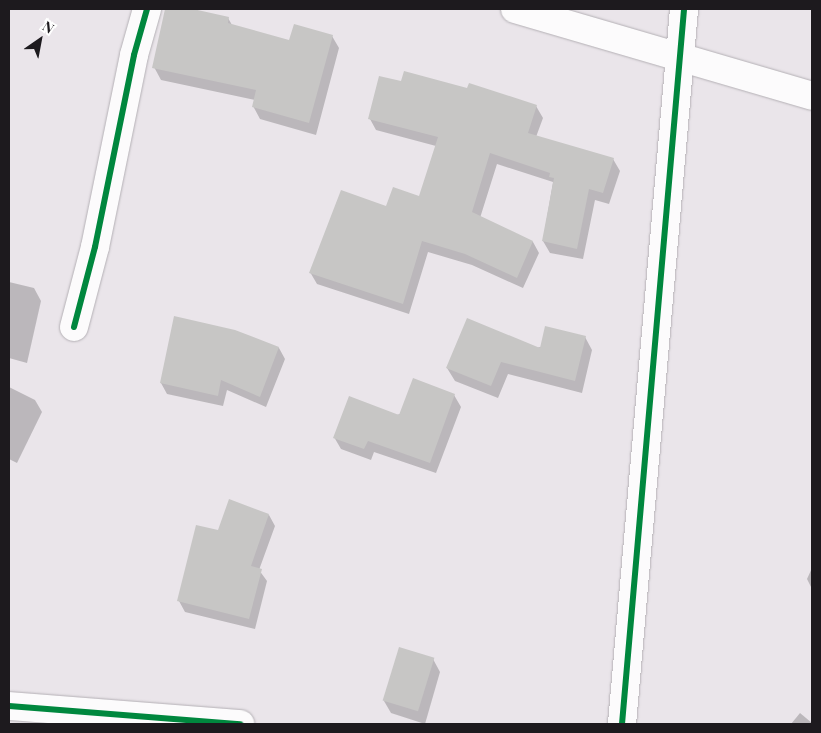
<!DOCTYPE html>
<style>
body{margin:0}
#map{position:relative;width:821px;height:733px;overflow:hidden;background:#eae5ea;font-family:"Playfair Display",serif}
div>[style]{position:absolute}
.shadow>*{inset:0;background:#0003}
.building>*{inset:0;background:#c7c6c5;transform-origin:0 0}
.roads{filter:drop-shadow(0 0 1px #b4b0b5) drop-shadow(0 0 1px #b4b0b5)}
.street>*{height:28px;margin:-14px;padding:0 14px;transform-origin:14px;border-radius:14px;background:#fcfbfc}
.cycleway>*{height:6px;margin:-3px;padding:0 3px;transform-origin:3px;border-radius:3px;background:#00873e}
span{translate:-50% -50%;white-space:nowrap;text-align:center;line-height:1.15;-webkit-text-stroke:4px #fff;paint-order:stroke}
.frame{position:absolute;inset:0;border:10px solid #1d1a1e;pointer-events:none}
.north{position:absolute;left:15px;top:15px;width:50px;height:50px;-webkit-text-stroke:4px #fff;paint-order:stroke;rotate:33deg;font-size:14px;font-weight:700;line-height:20px;text-align:center;color:#1d1a1e}
.north::after{content:'';display:block;margin:auto;width:18px;height:22px;background:#1d1a1e;clip-path:polygon(50% 0,100% 100%,50% 72%,0 100%)}
</style>
<div id="map">
<div class="shadow">
<div style="clip-path:polygon(166px 9px,187px 9px,228px 18px,232px 25px,290px 42px,332px 36px,339px 48px,316px 135px,260px 119px,253px 106px,255px 100px,161px 80px,154px 67px)"></div>
<div style="clip-path:polygon(402px 83px,536px 106px,543px 118px,536px 137px,613px 159px,620px 171px,609px 204px,595px 200px,583px 259px,550px 253px,543px 241px,553px 182px,497px 164px,480px 218px,533px 242px,539px 253px,523px 288px,472px 265px,428px 252px,409px 314px,317px 284px,310px 272px,387px 207px,420px 198px,436px 146px,376px 130px,370px 119px)"></div>
<div style="clip-path:polygon(9px 282px,34px 288px,41px 301px,27px 363px,9px 358px)"></div>
<div style="clip-path:polygon(235px 331px,279px 348px,285px 359px,266px 407px,227px 390px,223px 406px,167px 394px,161px 383px)"></div>
<div style="clip-path:polygon(585px 337px,592px 350px,582px 393px,508px 374px,498px 398px,455px 381px,447px 368px)"></div>
<div style="clip-path:polygon(9px 387px,35px 400px,42px 412px,17px 463px,9px 459px)"></div>
<div style="clip-path:polygon(454px 395px,461px 407px,436px 473px,374px 452px,371px 460px,341px 449px,334px 437px)"></div>
<div style="clip-path:polygon(269px 515px,275px 526px,259px 570px,267px 581px,255px 629px,185px 612px,179px 601px,219px 531px)"></div>
<div style="clip-path:polygon(812px 568px,812px 589px,807px 579px)"></div>
<div style="clip-path:polygon(433px 659px,440px 672px,425px 724px,391px 713px,384px 701px)"></div>
<div style="clip-path:polygon(800px 713px,812px 723px,812px 724px,791px 724px)"></div>
</div>
<div class="building">
<div style="clip-path:polygon(165px 9px,193px 9px,229px 17px,228px 23px,289px 40px,294px 24px,333px 35px,309px 123px,252px 107px,256px 90px,152px 68px)"></div>
<div style="clip-path:polygon(404px 71px,467px 88px,469px 83px,537px 105px,528px 133px,614px 158px,603px 193px,589px 189px,577px 249px,542px 241px,554px 178px,549px 177px,550px 173px,490px 153px,472px 212px,533px 241px,517px 278px,465px 254px,422px 241px,403px 304px,309px 273px,341px 190px,386px 206px,393px 187px,419px 196px,438px 137px,368px 119px,379px 76px,401px 81px)"></div>
<div style="clip-path:polygon(174px 316px,235px 330px,279px 347px,260px 397px,221px 380px,218px 396px,160px 383px)"></div>
<div style="clip-path:polygon(467px 318px,540px 348px,545px 326px,586px 336px,575px 381px,501px 362px,491px 386px,446px 368px)"></div>
<div style="clip-path:polygon(413px 378px,455px 394px,430px 463px,368px 441px,364px 449px,333px 438px,349px 396px,399px 415px)"></div>
<div style="clip-path:polygon(229px 499px,269px 514px,251px 566px,262px 569px,249px 619px,177px 601px,196px 525px,218px 530px)"></div>
<div style="left:399px;top:647px;width:37px;height:56px;rotate:17deg"></div>
</div>
<div class="roads">
<div class="street">
<div style="left:515px;top:9px;width:309px;rotate:16.3deg"></div>
<div style="left:74px;top:327px;width:83px;rotate:-75.3deg"></div>
<div style="left:95px;top:247px;width:196px;rotate:-78.5deg"></div>
<div style="left:134px;top:55px;width:48px;rotate:-74.2deg"></div>
<div style="left:9px;top:706px;width:232px;rotate:4.5deg"></div>
<div style="left:622px;top:724px;width:718px;rotate:-85.04deg"></div>
</div>
</div>
<div class="cycleway">
<div style="left:74px;top:327px;width:83px;rotate:-75.3deg"></div>
<div style="left:95px;top:247px;width:196px;rotate:-78.5deg"></div>
<div style="left:134px;top:55px;width:48px;rotate:-74.2deg"></div>
<div style="left:9px;top:706px;width:232px;rotate:4.5deg"></div>
<div style="left:622px;top:724px;width:718px;rotate:-85.04deg"></div>
</div>
<div class="frame"></div>
<div class="north">N</div>
</div>
